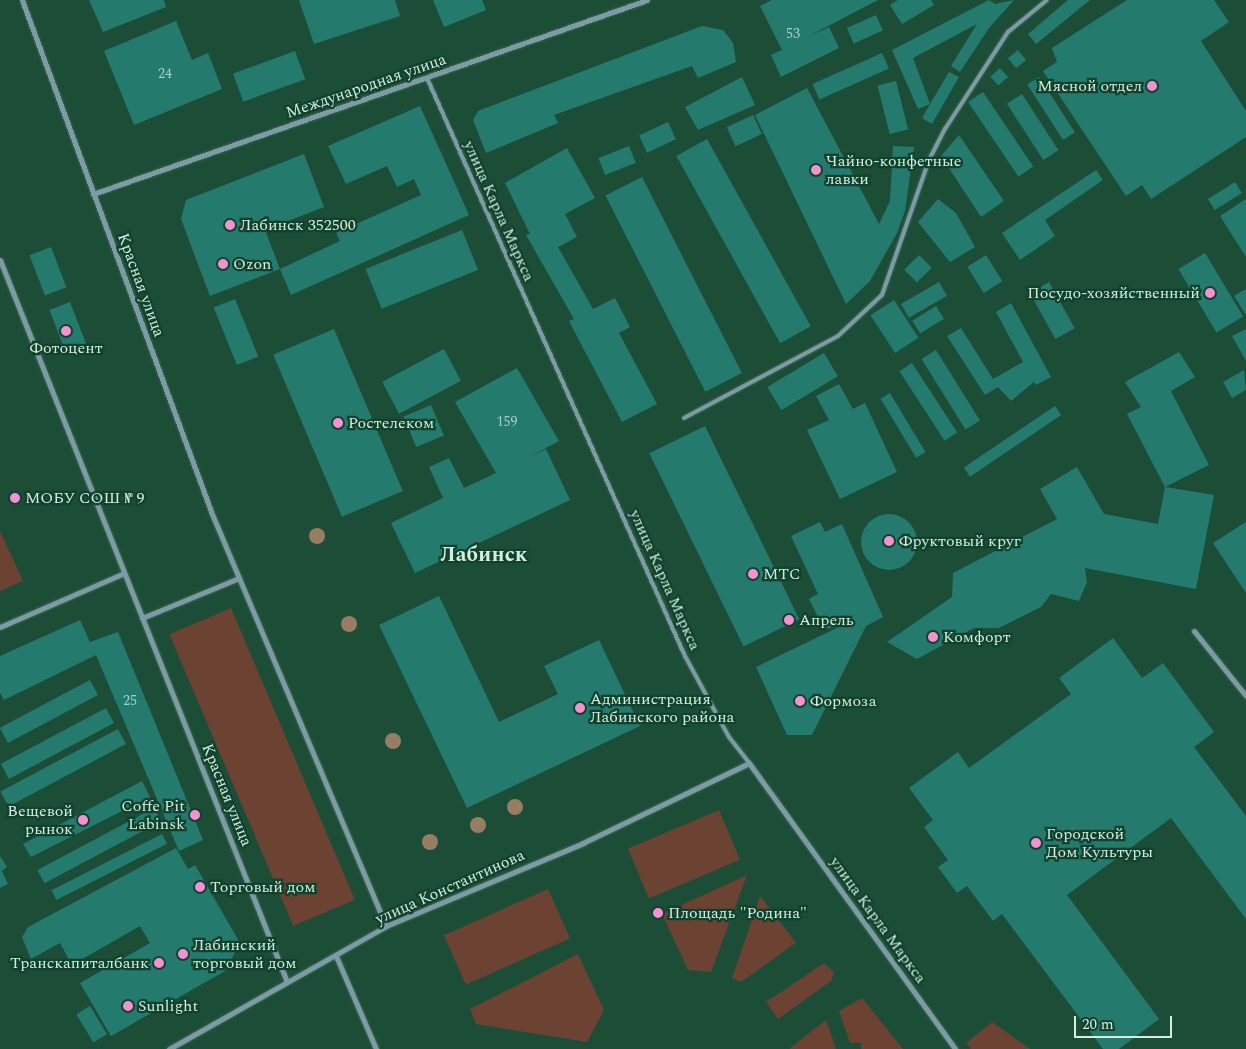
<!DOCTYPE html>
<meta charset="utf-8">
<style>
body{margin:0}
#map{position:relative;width:1246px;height:1049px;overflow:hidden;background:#1c4d37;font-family:Spectral,serif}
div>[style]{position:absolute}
.green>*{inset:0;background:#6c4232;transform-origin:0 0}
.building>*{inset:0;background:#257a6e;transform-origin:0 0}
.round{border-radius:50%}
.roads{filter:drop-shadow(0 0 1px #3d6a55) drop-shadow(0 0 1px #3d6a55)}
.lane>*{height:4px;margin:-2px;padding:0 2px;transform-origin:2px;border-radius:2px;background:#7d9aa5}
.street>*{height:5px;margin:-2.5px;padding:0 2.5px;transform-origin:2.5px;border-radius:2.5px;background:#7d9aa5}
.trees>*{width:16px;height:16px;margin:-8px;border-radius:50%;background:#977e62}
.dots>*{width:14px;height:14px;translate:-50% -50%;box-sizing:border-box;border:2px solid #10422d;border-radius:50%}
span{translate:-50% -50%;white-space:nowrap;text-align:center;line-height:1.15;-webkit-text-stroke:4.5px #10422d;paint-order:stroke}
.number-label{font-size:14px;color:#a8d0c3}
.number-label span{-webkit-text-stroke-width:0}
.street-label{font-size:16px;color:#d4eddf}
.poi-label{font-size:16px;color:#d4eddf}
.right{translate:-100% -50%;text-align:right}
.left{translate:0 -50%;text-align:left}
.district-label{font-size:21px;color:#d4eddf;font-weight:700}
.scale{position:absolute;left:1074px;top:1016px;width:98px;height:22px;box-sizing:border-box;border:2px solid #d4eddf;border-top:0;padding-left:6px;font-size:15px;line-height:18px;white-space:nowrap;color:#d4eddf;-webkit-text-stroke:4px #10422d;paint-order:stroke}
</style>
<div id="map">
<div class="green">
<div style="clip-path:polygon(0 531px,23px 581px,0 591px)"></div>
<div style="left:231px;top:608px;width:317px;height:67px;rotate:67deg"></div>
<div style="left:719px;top:810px;width:54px;height:99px;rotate:67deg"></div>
<div style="clip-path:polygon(747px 875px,711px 972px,688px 970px,662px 914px)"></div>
<div style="left:548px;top:889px;width:54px;height:114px;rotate:66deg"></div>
<div style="clip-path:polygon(760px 896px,796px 943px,741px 982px,732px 978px)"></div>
<div style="clip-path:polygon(578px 954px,604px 1010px,587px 1042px,476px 1024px,470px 1009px)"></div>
<div style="clip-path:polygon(824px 963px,834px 972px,831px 981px,778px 1019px,766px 1002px)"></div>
<div style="clip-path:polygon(862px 998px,903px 1049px,861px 1049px,861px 1043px,850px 1043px,839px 1011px)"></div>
<div style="clip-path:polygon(826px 1020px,836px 1049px,790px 1049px,790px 1048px)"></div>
<div style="clip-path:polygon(992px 1022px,1030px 1049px,971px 1049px,966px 1043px)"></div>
</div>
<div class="building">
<div style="clip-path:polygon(89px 0,164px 0,166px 7px,103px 32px)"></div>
<div style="clip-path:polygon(299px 0,395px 0,400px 16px,314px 44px)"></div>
<div style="clip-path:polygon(433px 0,482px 0,486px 10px,444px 27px)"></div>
<div style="clip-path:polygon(772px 0,878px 0,807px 37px,829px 27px,839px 48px,781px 77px,771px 55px,782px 50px,760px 6px)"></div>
<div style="clip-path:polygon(898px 0,931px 0,934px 5px,902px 24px,890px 5px)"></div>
<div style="clip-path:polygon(989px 0,995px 4px,1014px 0,989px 28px,960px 72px,951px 66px,977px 24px,913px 58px,930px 104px,949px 72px,959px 77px,932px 124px,922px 118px,930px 104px,918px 109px,892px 50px)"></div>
<div style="clip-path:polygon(1068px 0,1090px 0,1036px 44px,1028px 34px)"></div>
<div style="clip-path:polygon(1127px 0,1214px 0,1229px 22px,1201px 41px,1246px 111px,1246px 137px,1151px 199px,1142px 185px,1126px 196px,1043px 71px,1057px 62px,1052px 48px)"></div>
<div style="left:876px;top:15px;width:17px;height:32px;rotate:66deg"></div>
<div style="clip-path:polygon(176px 21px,192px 60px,208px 53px,222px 89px,134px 125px,104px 51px)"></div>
<div style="clip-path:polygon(702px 26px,723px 30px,733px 43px,736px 62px,698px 78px,692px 66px,554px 115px,558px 123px,486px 153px,473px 120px,478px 111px)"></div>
<div style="left:1018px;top:50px;width:13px;height:13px;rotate:51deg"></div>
<div style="left:295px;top:51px;width:30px;height:66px;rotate:70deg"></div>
<div style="left:882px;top:53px;width:17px;height:76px;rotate:66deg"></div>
<div style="left:1000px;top:68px;width:12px;height:13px;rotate:48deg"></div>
<div style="clip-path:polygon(742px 77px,755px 105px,698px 130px,685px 107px)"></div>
<div style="left:1039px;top:77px;width:66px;height:14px;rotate:57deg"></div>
<div style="left:896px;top:81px;width:50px;height:19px;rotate:76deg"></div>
<div style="clip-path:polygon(807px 88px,879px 224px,890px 201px,893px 146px,914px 147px,905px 211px,897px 233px,870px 281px,846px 304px,755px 115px)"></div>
<div style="left:983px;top:92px;width:90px;height:18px;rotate:56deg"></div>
<div style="left:1022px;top:94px;width:67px;height:18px;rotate:57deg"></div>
<div style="clip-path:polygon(420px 106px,469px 215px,291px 295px,280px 269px,210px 296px,181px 219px,186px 200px,304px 154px,324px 207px,265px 230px,280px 269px,340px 241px,336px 233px,421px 195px,414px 179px,397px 187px,387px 166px,346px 184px,328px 146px)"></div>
<div style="left:753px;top:115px;width:21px;height:29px;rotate:65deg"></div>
<div style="left:668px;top:122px;width:19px;height:32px;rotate:65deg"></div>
<div style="clip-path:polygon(959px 135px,1004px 201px,981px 217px,941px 156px)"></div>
<div style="left:707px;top:139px;width:214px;height:35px;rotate:61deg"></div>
<div style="left:629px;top:146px;width:18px;height:33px;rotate:68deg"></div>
<div style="clip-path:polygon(567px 148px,595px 198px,565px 214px,577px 237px,558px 247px,593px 309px,615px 298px,630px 327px,619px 333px,657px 404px,622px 422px,569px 321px,574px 319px,526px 235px,530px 234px,505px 183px)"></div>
<div style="clip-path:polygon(1096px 170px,1103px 180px,1045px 220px,1055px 236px,1020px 260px,1002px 233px)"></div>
<div style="left:642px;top:177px;width:220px;height:41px;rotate:63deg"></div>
<div style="left:1235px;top:182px;width:13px;height:32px;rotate:58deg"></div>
<div style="clip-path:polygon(938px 199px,956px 213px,975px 247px,950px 262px,918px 222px)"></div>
<div style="clip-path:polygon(1246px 199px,1246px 257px,1220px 216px)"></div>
<div style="left:462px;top:230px;width:43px;height:104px;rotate:68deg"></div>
<div style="left:51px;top:247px;width:43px;height:23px;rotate:69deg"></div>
<div style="left:1205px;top:253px;width:74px;height:31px;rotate:59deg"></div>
<div style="left:919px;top:255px;width:18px;height:21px;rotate:45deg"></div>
<div style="left:986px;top:255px;width:31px;height:22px;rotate:58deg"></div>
<div style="left:939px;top:282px;width:16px;height:44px;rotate:60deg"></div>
<div style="left:1049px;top:282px;width:53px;height:22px;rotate:61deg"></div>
<div style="clip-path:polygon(1246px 289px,1246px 315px,1234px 296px)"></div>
<div style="left:235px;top:299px;width:62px;height:23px;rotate:68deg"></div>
<div style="left:894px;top:300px;width:45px;height:28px;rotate:57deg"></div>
<div style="left:70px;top:302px;width:48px;height:22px;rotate:69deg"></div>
<div style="clip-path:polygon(1011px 303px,1051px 377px,1036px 385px,1034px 382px,1011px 401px,998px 387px,985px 395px,947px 336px,961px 328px,993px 379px,1023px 362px,996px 312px)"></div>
<div style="left:936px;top:306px;width:15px;height:28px;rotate:58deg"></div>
<div style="left:334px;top:329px;width:176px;height:66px;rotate:67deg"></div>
<div style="clip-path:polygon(1246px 329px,1246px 361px,1232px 336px)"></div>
<div style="left:444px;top:349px;width:36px;height:70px;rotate:62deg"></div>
<div style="left:936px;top:350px;width:83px;height:17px;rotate:58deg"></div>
<div style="clip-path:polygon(1179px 352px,1195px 377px,1171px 391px,1209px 465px,1165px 487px,1127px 414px,1141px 407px,1125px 382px)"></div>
<div style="left:824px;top:353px;width:27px;height:66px;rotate:59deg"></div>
<div style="left:912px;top:363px;width:83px;height:15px;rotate:57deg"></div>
<div style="clip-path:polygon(517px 368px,559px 441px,531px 456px,546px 449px,570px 500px,415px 573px,391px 523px,443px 498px,429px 467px,449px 458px,464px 488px,496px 473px,455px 402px)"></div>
<div style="clip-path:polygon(1244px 370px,1246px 390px,1232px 398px,1223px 382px)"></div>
<div style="clip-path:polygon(839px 384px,853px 409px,865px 403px,897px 472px,840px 499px,807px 430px,829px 420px,816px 396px)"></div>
<div style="left:890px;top:393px;width:69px;height:11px;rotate:59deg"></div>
<div style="left:431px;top:405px;width:33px;height:30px;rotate:67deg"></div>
<div style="left:1055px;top:406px;width:11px;height:110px;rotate:56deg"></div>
<div style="left:705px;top:426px;width:215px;height:62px;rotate:64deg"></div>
<div style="clip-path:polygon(1077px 467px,1104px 514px,1158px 524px,1165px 487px,1214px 495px,1196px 589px,1085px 568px,1087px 582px,1079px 601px,1051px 594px,1041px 607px,999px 628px,974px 628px,917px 659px,887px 642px,952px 597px,953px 573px,1057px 519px,1040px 489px)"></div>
<div class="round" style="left:861px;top:514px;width:56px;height:56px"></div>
<div style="clip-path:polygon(820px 522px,825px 532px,842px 524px,883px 617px,866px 626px,812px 735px,787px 735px,756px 667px,841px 626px,824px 629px,809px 599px,818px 594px,791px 536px)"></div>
<div style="clip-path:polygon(1246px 522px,1246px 593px,1213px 543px)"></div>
<div style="clip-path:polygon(439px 596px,499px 722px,558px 694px,544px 666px,599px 640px,640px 726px,467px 808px,379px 625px)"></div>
<div style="clip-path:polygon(80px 620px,90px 642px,118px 632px,203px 840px,179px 851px,96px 655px,4px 700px,0 693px,0 656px)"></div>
<div style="clip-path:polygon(1113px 638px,1142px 678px,1163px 663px,1214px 732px,1194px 747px,1246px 816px,1246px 919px,1171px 818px,1067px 895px,1159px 1019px,1119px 1049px,1103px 1049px,1002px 914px,993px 921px,967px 886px,957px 893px,938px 867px,948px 860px,924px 827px,933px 820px,909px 788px,958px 752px,969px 768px,1071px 694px,1059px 678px)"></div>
<div style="left:90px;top:680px;width:17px;height:102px;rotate:62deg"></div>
<div style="left:106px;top:708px;width:17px;height:119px;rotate:62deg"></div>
<div style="left:118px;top:729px;width:17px;height:133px;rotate:62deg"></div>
<div style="clip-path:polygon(142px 781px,150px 797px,31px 857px,23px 844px)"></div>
<div style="left:154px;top:808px;width:15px;height:132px;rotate:62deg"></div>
<div style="left:162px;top:834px;width:11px;height:124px;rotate:63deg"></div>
<div style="clip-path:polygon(176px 848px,188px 869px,195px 865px,240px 943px,225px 971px,111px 1036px,80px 983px,150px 943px,140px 926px,72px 965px,60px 943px,31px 959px,22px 937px,28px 927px)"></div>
<div style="clip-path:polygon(0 856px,7px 867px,2px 871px,8px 884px,0 888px)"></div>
<div style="left:90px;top:1006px;width:33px;height:16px;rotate:59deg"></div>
</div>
<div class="roads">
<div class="lane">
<div style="left:427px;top:78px;width:633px;rotate:65.95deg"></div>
<div style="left:685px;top:656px;width:92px;rotate:61.5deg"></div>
<div style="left:729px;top:737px;width:33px;rotate:52deg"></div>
<div style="left:684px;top:418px;width:174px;rotate:-28deg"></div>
<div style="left:838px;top:336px;width:60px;rotate:-43deg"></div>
<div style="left:882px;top:295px;width:143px;rotate:-70.8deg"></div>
<div style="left:929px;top:160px;width:35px;rotate:-63deg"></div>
<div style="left:945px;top:129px;width:116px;rotate:-57deg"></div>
<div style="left:1008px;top:32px;width:50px;rotate:-39.4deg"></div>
</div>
<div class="street">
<div style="left:22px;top:0;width:548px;rotate:69.71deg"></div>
<div style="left:212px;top:514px;width:447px;rotate:67.1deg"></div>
<div style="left:93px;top:194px;width:587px;rotate:-19.3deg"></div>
<div style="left:0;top:260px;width:777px;rotate:68.32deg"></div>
<div style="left:142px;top:618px;width:105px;rotate:-22.4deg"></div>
<div style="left:0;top:627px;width:135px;rotate:-23.5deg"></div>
<div style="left:1194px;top:631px;width:83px;rotate:51.3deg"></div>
<div style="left:336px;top:956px;width:101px;rotate:66.7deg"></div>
<div style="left:169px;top:1049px;width:249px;rotate:-29.5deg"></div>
<div style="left:386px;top:926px;width:214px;rotate:-22.8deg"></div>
<div style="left:583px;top:843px;width:184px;rotate:-25.7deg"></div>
<div style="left:749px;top:763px;width:352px;rotate:54.2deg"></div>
</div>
</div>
<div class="trees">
<div style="left:317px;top:536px"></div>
<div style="left:349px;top:624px"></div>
<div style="left:393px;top:741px"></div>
<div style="left:515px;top:807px"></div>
<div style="left:478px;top:825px"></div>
<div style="left:430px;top:842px"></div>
</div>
<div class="dots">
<div style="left:1152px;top:86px;background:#f591d2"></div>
<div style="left:816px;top:170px;background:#f591d2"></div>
<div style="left:230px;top:225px;background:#f591d2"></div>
<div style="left:223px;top:264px;background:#f591d2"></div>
<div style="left:1210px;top:293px;background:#f591d2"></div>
<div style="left:66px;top:331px;background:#f591d2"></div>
<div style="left:338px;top:423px;background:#f591d2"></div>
<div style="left:15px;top:498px;background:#f591d2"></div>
<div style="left:889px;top:541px;background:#f591d2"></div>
<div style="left:753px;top:574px;background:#f591d2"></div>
<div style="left:789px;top:620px;background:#f591d2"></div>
<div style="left:933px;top:637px;background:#f591d2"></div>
<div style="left:800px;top:701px;background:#f591d2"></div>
<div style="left:580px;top:708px;background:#f591d2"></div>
<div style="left:195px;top:815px;background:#f591d2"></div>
<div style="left:83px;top:820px;background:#f591d2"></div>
<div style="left:1036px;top:843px;background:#f591d2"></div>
<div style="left:200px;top:887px;background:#f591d2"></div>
<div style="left:658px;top:913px;background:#f591d2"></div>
<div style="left:183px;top:954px;background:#f591d2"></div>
<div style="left:159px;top:963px;background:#f591d2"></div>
<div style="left:128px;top:1006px;background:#f591d2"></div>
</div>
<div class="number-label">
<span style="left:793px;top:34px">53</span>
<span style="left:165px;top:74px">24</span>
<span style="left:507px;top:422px">159</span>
<span style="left:130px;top:701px">25</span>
</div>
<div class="street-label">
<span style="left:366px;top:86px;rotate:-19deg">Международная улица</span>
<span style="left:499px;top:211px;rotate:66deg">улица Карла Маркса</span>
<span style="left:141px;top:285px;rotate:70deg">Красная улица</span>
<span style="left:665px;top:580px;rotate:66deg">улица Карла Маркса</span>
<span style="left:227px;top:795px;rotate:68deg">Красная улица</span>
<span style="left:450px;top:887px;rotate:-24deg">улица Константинова</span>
<span style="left:878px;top:920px;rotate:54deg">улица Карла Маркса</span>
</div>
<div class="poi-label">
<span class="right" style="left:1142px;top:86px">Мясной отдел</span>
<span class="left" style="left:826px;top:170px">Чайно-конфетные<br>лавки</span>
<span class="left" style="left:240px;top:225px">Лабинск 352500</span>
<span class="left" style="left:233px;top:264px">Ozon</span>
<span class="right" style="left:1200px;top:293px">Посудо-хозяйственный</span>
<span style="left:66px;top:348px">Фотоцент</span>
<span class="left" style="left:348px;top:423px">Ростелеком</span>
<span class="left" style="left:25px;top:498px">МОБУ СОШ № 9</span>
<span class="left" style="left:899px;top:541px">Фруктовый круг</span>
<span class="left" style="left:763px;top:574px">МТС</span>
<span class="left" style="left:799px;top:620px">Апрель</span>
<span class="left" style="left:943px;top:637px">Комфорт</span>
<span class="left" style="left:590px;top:708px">Администрация<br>Лабинского района</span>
<span class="left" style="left:810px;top:701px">Формоза</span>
<span class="right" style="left:185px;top:815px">Coffe Pit<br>Labinsk</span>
<span class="right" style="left:73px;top:820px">Вещевой<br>рынок</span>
<span class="left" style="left:1046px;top:843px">Городской<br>Дом Культуры</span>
<span class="left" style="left:210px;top:887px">Торговый дом</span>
<span class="left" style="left:668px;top:913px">Площадь "Родина"</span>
<span class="left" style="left:193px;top:954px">Лабинский<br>торговый дом</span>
<span class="right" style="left:149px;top:963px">Транскапиталбанк</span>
<span class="left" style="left:138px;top:1006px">Sunlight</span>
</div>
<div class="district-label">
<span style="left:484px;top:555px">Лабинск</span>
</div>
<div class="scale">20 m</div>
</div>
